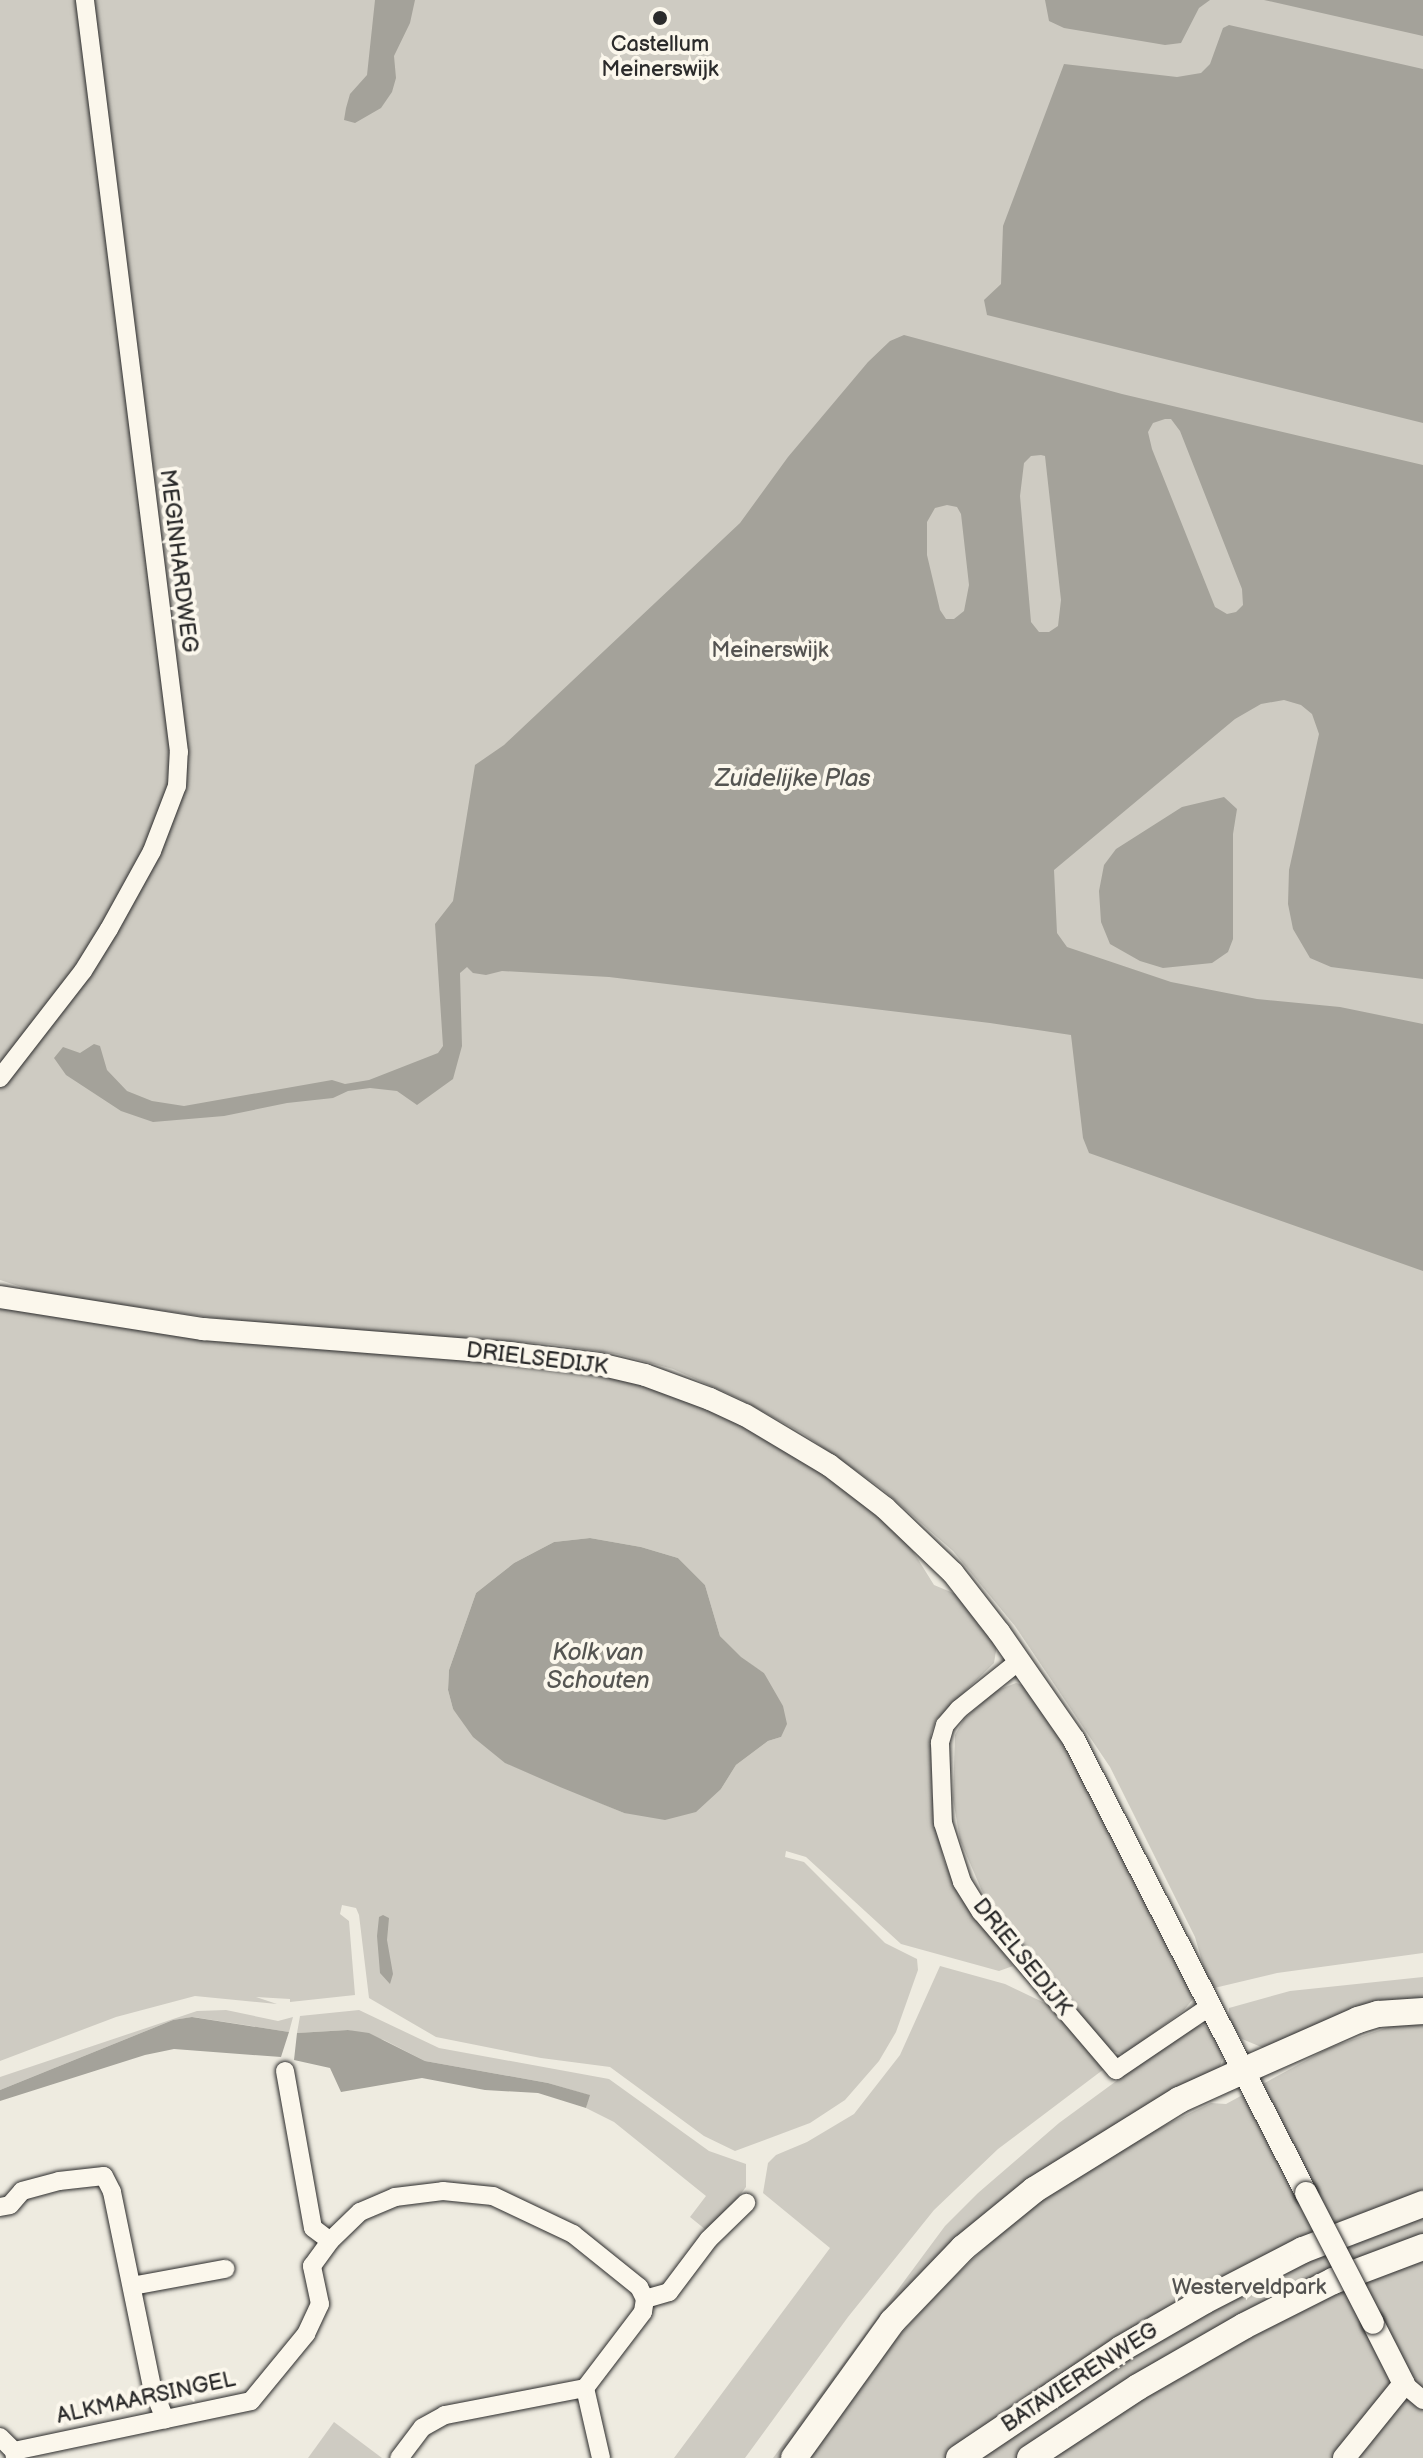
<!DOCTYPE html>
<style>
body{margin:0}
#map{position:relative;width:1423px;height:2458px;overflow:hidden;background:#eeebe0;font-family:"Balsamiq Sans",sans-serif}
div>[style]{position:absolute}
.green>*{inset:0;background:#cecbc2}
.water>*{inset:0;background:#a4a29a}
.roads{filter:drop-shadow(0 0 2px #2b2b2b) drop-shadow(0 0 2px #2b2b2b)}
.minor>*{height:18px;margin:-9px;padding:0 9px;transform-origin:9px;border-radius:9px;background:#fbf7ec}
.tertiary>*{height:22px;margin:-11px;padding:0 11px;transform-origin:11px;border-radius:11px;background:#fbf7ec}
.secondary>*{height:26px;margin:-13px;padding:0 13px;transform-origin:13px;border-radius:13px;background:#fbf7ec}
.bridges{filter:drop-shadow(0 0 2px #2b2b2b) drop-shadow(0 0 2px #2b2b2b)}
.tertiary-bridge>*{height:22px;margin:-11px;padding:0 11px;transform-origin:11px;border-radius:11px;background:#fbf7ec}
.dots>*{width:22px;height:22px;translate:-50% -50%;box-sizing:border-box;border:4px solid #fbf7ec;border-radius:50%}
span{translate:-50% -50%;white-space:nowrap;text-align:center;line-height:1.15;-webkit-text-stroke:8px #fbf7ec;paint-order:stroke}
.poi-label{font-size:22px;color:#2b2b2b}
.street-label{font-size:22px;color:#2b2b2b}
.park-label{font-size:22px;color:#545351}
.water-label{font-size:24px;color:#555552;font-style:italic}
</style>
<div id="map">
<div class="green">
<div style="clip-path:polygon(0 0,1423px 0,1423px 1953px,1277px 1973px,1210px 1989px,1195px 1937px,1110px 1767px,1015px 1626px,953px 1551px,881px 1488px,802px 1433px,740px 1399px,673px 1369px,617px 1354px,549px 1344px,335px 1330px,207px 1317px,40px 1293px,0 1280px)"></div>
<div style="clip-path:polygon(evenodd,0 1306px,561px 1366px,638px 1381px,738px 1422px,850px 1489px,906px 1540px,934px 1585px,958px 1595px,997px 1645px,994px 1663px,936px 1720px,931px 1733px,932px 1794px,943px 1858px,955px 1886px,1013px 1966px,999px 1971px,901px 1944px,806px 1857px,786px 1851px,785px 1857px,804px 1862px,885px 1943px,917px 1959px,918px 1970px,896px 2032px,879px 2061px,845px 2100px,810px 2123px,735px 2151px,704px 2136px,610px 2067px,541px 2058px,436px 2037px,369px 1998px,359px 1915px,356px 1908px,342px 1905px,340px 1914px,349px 1921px,355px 1995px,290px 2002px,290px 1999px,256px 1997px,277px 2004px,195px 1996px,116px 2017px,0 2061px,0 1306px,590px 1538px,641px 1547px,678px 1558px,705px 1585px,720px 1636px,741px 1658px,764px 1673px,781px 1737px,768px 1741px,736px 1765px,721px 1789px,624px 1813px,506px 1763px,453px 1709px,448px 1690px,449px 1670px,476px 1593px,514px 1563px,554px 1542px,590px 1538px)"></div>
<div style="clip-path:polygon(1016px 1683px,1026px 1686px,1067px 1741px,1191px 1989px,1193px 1999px,1184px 2010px,1124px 2055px,1110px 2050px,1004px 1922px,982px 1891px,960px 1840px,953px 1799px,955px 1735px,964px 1719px,995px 1691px)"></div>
<div style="clip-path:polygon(940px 1966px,1005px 1984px,1051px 2006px,1104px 2069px,998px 2149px,934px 2210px,848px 2317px,745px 2458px,674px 2458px,830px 2248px,763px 2193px,768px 2163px,776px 2155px,807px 2142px,854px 2114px,900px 2055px)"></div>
<div style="clip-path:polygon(1423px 1977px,1423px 2003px,1266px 2049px,1242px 2039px,1228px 2019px,1229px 2008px,1290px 1991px)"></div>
<div style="clip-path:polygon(226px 2010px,278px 2021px,293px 2017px,289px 2032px,193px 2017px,173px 2020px,0 2090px,0 2077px,197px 2011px)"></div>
<div style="clip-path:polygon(359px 2010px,439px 2048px,609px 2079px,709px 2151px,746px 2164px,746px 2187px,714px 2228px,706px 2230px,690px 2217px,706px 2196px,614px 2122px,586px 2108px,589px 2095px,548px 2083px,425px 2061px,384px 2040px,348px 2030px,297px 2033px,300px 2016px)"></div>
<div style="clip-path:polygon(1402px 2022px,1423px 2025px,1423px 2458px,806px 2458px,894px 2341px,939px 2292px,1005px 2228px,1049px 2194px,1110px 2152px,1211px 2103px,1226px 2104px,1329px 2048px)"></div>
<div style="clip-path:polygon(1204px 2025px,1217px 2039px,1223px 2057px,1218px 2072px,1004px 2205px,788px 2458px,773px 2458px,945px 2226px,978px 2193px,1059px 2123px,1190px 2027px)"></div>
<div style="clip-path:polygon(334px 2422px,382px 2458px,308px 2458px)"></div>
</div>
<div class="water">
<div style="clip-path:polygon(375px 0,415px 0,410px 23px,394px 56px,396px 78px,392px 92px,381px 108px,355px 123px,344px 120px,346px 108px,350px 94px,367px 75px)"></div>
<div style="clip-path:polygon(1045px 0,1210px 0,1199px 8px,1181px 43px,1165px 45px,1064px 28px,1049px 21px)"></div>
<div style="clip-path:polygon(1264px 0,1423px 0,1423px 36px)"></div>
<div style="clip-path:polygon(1229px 25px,1423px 69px,1423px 423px,987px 315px,984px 300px,1001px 284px,1003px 226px,1064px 64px,1177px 77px,1201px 73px,1210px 64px,1223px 28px)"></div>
<div style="clip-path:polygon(evenodd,904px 335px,1122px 394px,1423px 465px,1423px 979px,1331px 967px,1310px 958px,1293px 929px,1288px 904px,1289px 870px,1319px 734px,1312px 714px,1301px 705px,1284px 700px,1261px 704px,1235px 719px,1054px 870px,1057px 933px,1067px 947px,1171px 982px,1257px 999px,1340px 1007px,1423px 1024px,1423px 1271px,1089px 1153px,1083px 1138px,1071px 1035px,990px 1023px,609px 977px,502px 971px,486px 975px,473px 973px,467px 967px,460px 973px,462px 1046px,453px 1079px,417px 1105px,397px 1091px,370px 1088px,348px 1091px,333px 1098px,287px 1103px,224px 1116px,153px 1122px,121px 1111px,66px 1075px,54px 1058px,63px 1047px,80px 1053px,94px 1044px,100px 1046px,107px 1070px,127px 1091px,152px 1101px,184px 1106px,332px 1080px,345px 1084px,369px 1080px,438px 1053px,443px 1046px,435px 924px,453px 901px,475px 765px,504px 745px,740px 523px,788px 457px,868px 362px,890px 341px,904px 335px,1165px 419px,1171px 419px,1180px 431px,1242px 589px,1243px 605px,1236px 612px,1227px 614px,1215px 607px,1152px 449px,1148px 432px,1153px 423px,1165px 419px,904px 335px,1041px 455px,1045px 456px,1061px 600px,1058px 626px,1049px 632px,1039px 632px,1031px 622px,1020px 496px,1024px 463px,1031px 456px,1041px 455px,904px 335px,947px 505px,957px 507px,961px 514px,969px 585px,964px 611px,954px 619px,946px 619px,940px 610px,927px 555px,927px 522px,935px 508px,947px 505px)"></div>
<div style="clip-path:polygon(1224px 797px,1237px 809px,1233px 834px,1233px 939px,1228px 952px,1212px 963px,1163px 968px,1140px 961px,1110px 944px,1101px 922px,1099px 891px,1104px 865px,1116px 849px,1182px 807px)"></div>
<div style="clip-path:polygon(590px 1538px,641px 1547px,678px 1558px,705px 1585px,720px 1636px,741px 1657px,764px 1673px,783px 1706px,787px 1724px,781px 1737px,768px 1741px,736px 1765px,721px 1789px,696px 1812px,665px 1820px,624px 1813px,560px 1787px,505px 1763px,473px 1737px,453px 1709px,448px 1690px,449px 1670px,476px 1593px,514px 1563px,554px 1542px)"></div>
<div style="clip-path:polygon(383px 1915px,389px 1918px,387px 1940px,393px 1974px,390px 1984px,380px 1973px,377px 1936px,379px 1917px)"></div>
<div style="clip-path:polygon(192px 2017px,289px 2032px,281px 2057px,174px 2049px,145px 2055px,0 2101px,0 2090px,173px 2020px)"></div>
<div style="clip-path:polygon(348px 2030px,369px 2033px,425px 2061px,548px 2083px,590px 2095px,586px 2108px,538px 2093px,485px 2090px,422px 2078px,341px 2092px,330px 2068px,294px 2060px,297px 2033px)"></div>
</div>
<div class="roads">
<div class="minor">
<div style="left:0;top:1078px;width:135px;rotate:-52.2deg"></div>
<div style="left:83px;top:971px;width:49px;rotate:-58.2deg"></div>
<div style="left:109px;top:929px;width:89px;rotate:-61.1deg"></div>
<div style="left:152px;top:851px;width:70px;rotate:-69deg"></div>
<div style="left:177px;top:786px;width:34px;rotate:-87deg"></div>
<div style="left:179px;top:752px;width:758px;rotate:-97.13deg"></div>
<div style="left:1019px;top:1661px;width:77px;rotate:141.3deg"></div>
<div style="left:959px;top:1709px;width:21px;rotate:131deg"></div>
<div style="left:945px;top:1725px;width:19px;rotate:106deg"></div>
<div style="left:940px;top:1743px;width:80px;rotate:87.9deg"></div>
<div style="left:943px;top:1823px;width:62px;rotate:72.1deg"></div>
<div style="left:962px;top:1882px;width:36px;rotate:58deg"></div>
<div style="left:981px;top:1912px;width:208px;rotate:49.5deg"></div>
<div style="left:1116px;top:2070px;width:112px;rotate:-34.1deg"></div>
<div style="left:285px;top:2071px;width:159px;rotate:79.9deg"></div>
<div style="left:313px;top:2228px;width:21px;rotate:37deg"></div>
<div style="left:0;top:2207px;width:10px;rotate:-11deg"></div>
<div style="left:10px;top:2205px;width:18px;rotate:-49deg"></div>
<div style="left:22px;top:2191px;width:38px;rotate:-15deg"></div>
<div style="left:59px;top:2181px;width:45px;rotate:-6.3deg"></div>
<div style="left:104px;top:2176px;width:18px;rotate:63deg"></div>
<div style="left:112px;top:2192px;width:199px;rotate:78.4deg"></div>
<div style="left:152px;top:2387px;width:35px;rotate:68deg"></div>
<div style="left:132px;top:2286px;width:95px;rotate:-10.4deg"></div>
<div style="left:645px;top:2299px;width:25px;rotate:-16deg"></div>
<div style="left:669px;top:2292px;width:66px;rotate:-53deg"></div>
<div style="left:709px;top:2239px;width:52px;rotate:-44.2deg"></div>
<div style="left:1404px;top:2384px;width:25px;rotate:40deg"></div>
<div style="left:585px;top:2388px;width:72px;rotate:77.1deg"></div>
<div style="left:0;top:2437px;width:20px;rotate:45deg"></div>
<div style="left:15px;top:2458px;width:7px;rotate:-98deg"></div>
<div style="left:14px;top:2451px;width:242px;rotate:-11.9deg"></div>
<div style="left:251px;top:2401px;width:87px;rotate:-50.6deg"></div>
<div style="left:306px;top:2334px;width:33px;rotate:-65deg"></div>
<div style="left:320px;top:2304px;width:39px;rotate:-102deg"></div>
<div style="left:312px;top:2266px;width:31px;rotate:-54deg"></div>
<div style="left:330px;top:2241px;width:42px;rotate:-44deg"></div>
<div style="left:360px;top:2212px;width:38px;rotate:-23deg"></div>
<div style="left:395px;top:2197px;width:48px;rotate:-7.1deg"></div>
<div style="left:443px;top:2191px;width:50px;rotate:5.7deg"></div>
<div style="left:493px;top:2196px;width:89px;rotate:25.4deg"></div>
<div style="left:573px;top:2234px;width:85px;rotate:38.8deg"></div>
<div style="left:639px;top:2287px;width:13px;rotate:63deg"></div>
<div style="left:645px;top:2299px;width:13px;rotate:99deg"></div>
<div style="left:643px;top:2312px;width:96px;rotate:127.3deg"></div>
<div style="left:585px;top:2388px;width:143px;rotate:169.1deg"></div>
<div style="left:445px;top:2415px;width:26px;rotate:151deg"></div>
<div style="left:422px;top:2428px;width:38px;rotate:127deg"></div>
</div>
<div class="tertiary">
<div style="left:0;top:1297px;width:206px;rotate:9deg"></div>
<div style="left:203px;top:1329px;width:306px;rotate:4.5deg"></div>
<div style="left:508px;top:1353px;width:92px;rotate:6.9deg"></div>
<div style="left:599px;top:1364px;width:47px;rotate:13.4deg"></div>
<div style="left:645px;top:1375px;width:69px;rotate:20.3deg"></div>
<div style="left:710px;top:1399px;width:38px;rotate:25deg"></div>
<div style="left:745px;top:1415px;width:98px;rotate:30.8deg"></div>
<div style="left:829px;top:1465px;width:71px;rotate:37.5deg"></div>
<div style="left:885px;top:1508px;width:94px;rotate:43.7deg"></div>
<div style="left:953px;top:1573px;width:75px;rotate:52.1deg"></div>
<div style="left:999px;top:1632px;width:131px;rotate:55.2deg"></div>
<div style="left:1074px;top:1740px;width:509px;rotate:62.88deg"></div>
<div style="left:1344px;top:2458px;width:95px;rotate:-51deg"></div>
<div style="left:1404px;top:2384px;width:68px;rotate:-116.9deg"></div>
</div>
<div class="secondary">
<div style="left:794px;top:2458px;width:168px;rotate:-54.2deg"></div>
<div style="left:892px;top:2322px;width:103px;rotate:-46.2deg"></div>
<div style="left:963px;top:2248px;width:92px;rotate:-39.2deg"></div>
<div style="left:1034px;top:2190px;width:171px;rotate:-31.8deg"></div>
<div style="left:1179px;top:2100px;width:72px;rotate:-24.4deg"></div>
<div style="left:1245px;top:2070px;width:124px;rotate:-23.9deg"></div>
<div style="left:1358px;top:2020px;width:21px;rotate:-17deg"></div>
<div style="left:1378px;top:2014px;width:45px;rotate:-3.8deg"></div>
<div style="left:959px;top:2458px;width:195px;rotate:-33.9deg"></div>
<div style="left:1121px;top:2349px;width:96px;rotate:-30deg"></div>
<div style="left:1204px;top:2301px;width:111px;rotate:-27.3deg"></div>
<div style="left:1303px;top:2250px;width:129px;rotate:-21deg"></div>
<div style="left:1030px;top:2458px;width:129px;rotate:-33.3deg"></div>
<div style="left:1138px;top:2387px;width:122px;rotate:-29.9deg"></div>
<div style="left:1244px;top:2326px;width:100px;rotate:-26.8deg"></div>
<div style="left:1333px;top:2281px;width:96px;rotate:-20.7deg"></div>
</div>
</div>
<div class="bridges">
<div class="tertiary-bridge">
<div style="left:1306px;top:2193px;width:146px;rotate:62.7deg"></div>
</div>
</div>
<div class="dots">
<div style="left:660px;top:18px;background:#2b2b2b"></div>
</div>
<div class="poi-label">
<span style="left:660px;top:57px">Castellum<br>Meinerswijk</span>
</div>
<div class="street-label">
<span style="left:178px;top:561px;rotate:83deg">MEGINHARDWEG</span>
<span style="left:537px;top:1359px;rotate:7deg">DRIELSEDIJK</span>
<span style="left:1022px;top:1957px;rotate:51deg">DRIELSEDIJK</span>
<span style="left:1080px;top:2378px;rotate:-33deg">BATAVIERENWEG</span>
<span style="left:146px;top:2398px;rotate:-12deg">ALKMAARSINGEL</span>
</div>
<div class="park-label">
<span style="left:770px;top:651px">Meinerswijk</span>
<span style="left:1249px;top:2288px">Westerveldpark</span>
</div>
<div class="water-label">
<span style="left:793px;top:779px">Zuidelijke Plas</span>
<span style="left:598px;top:1667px">Kolk van<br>Schouten</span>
</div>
</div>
